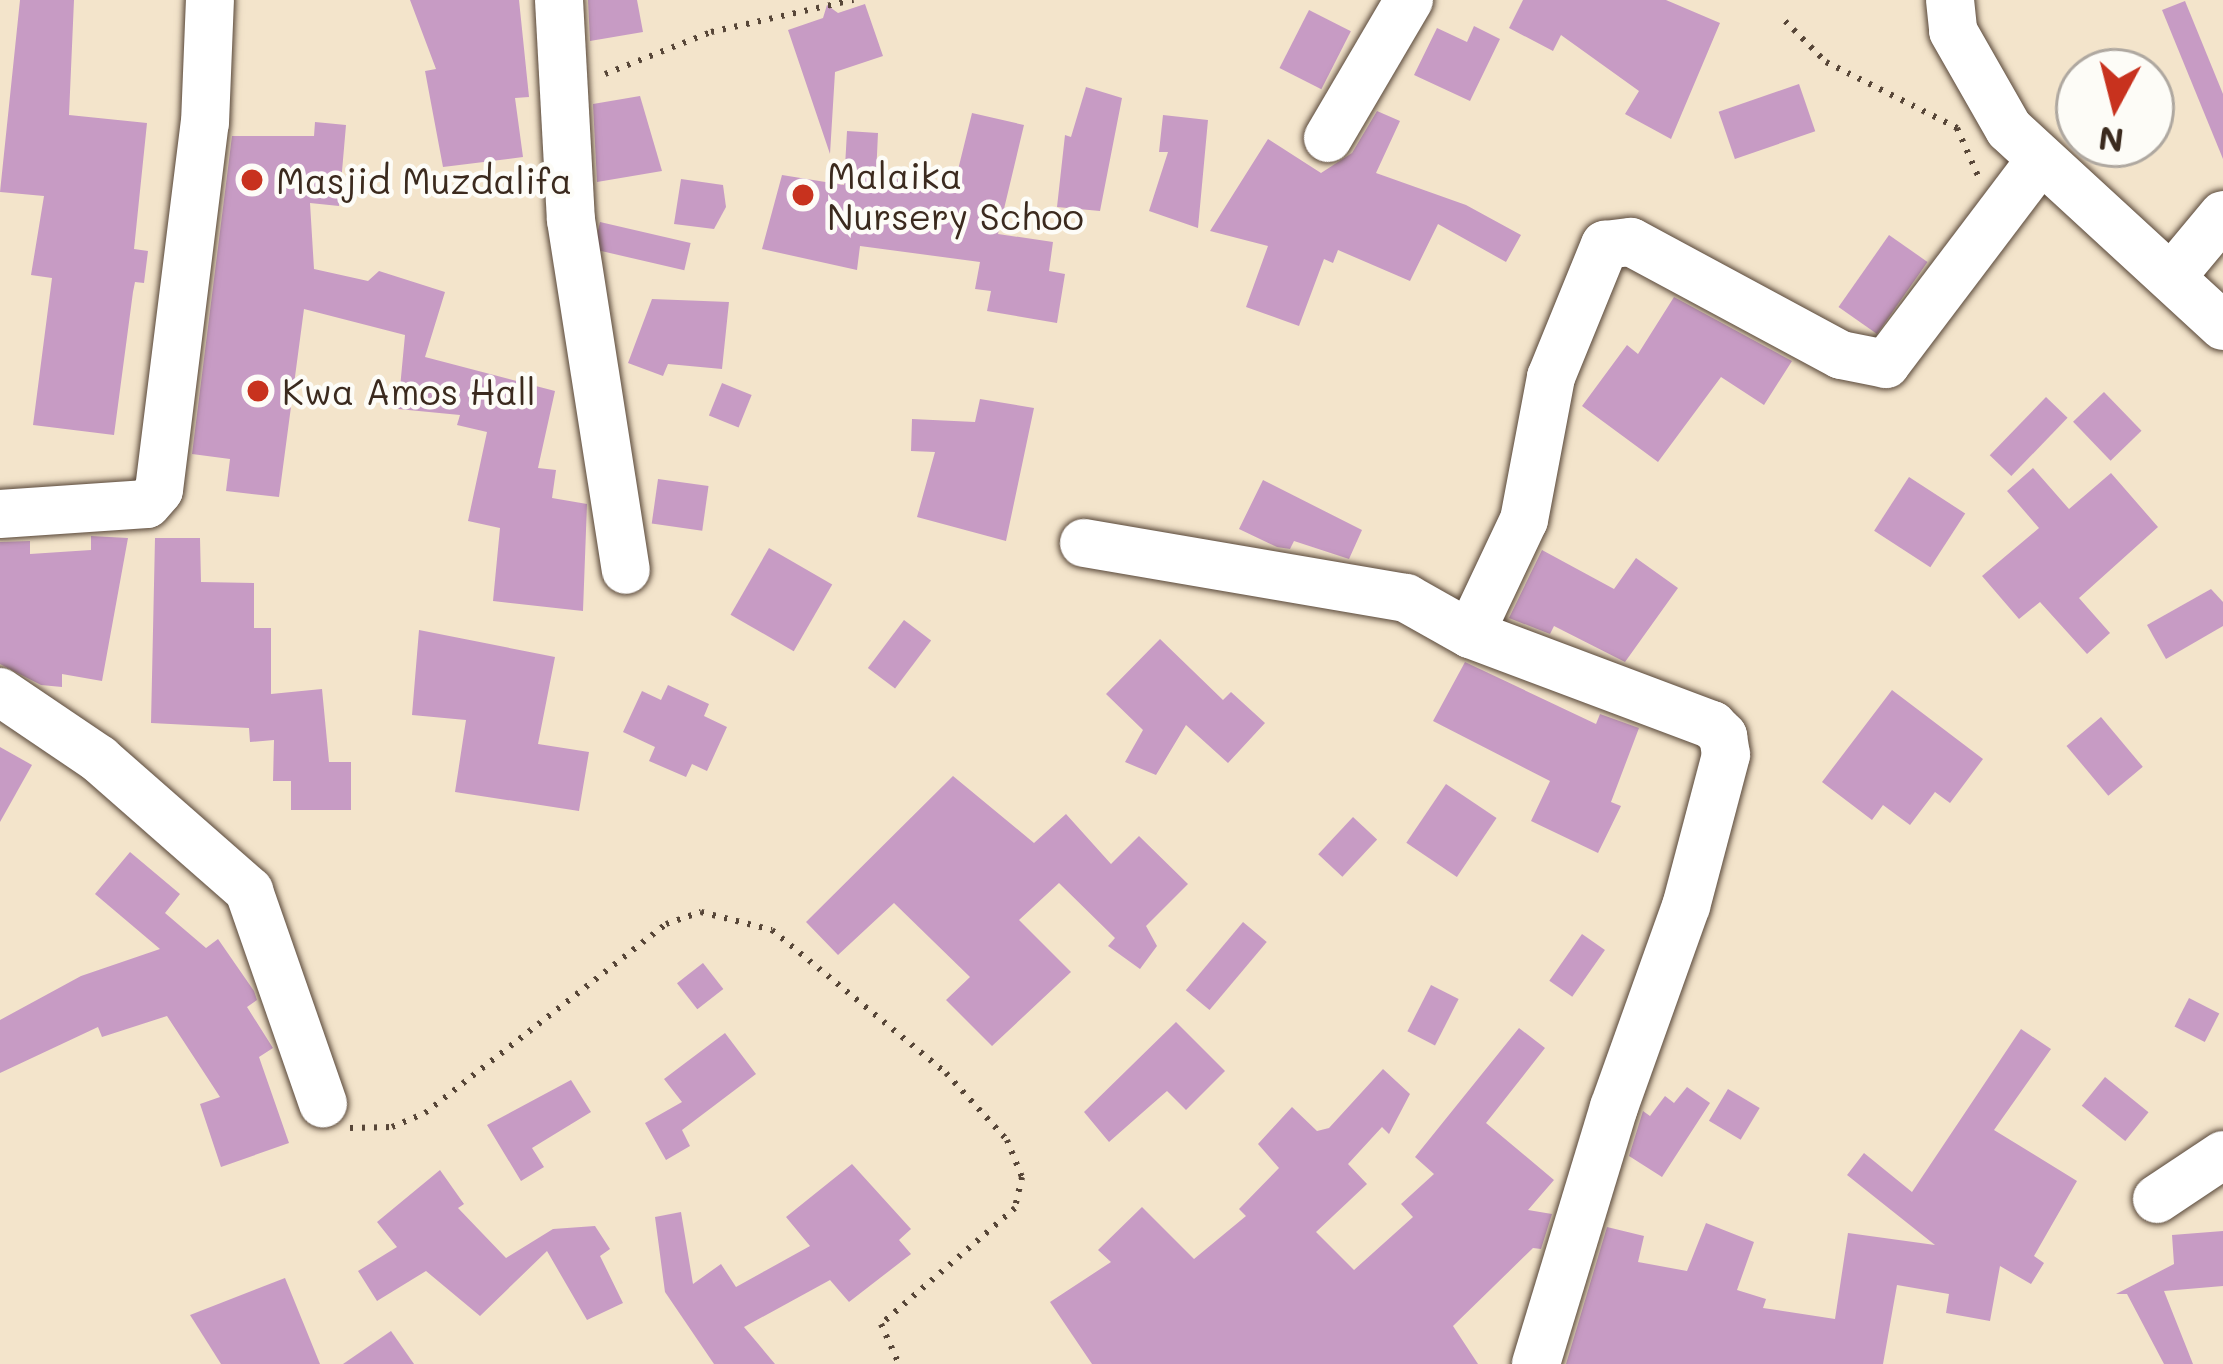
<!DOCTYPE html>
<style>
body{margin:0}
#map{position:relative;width:2223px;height:1364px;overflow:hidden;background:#f3e4cb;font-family:Mali,sans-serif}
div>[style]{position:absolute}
.building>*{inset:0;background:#c79bc4;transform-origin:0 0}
.path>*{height:6px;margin-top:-3px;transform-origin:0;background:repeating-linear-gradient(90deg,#574638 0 3px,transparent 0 12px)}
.roads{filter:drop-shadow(0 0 3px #574638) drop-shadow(0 0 3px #574638)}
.minor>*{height:48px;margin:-24px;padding:0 24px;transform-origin:24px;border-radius:24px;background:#fff}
.dots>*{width:33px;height:33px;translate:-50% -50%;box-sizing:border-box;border:6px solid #fdfcf7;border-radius:50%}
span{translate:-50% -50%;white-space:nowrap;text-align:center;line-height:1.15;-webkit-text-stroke:9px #fdfcf7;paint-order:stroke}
.poi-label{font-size:36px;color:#3b2a1e}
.left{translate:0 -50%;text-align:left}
.north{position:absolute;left:2055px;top:48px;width:120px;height:120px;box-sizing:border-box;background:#fdfcf7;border:3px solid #afa8a0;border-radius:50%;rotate:187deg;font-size:33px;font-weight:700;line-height:48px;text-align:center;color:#3b2a1e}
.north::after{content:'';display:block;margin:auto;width:42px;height:54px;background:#c8321e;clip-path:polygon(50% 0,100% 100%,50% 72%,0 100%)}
</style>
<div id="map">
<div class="building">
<div style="clip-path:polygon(20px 0,74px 0,69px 115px,147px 123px,134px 249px,148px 251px,144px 283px,135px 282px,133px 292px,114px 435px,33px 425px,52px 278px,31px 275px,44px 196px,0 192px)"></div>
<div style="clip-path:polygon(410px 0,519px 0,529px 97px,515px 98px,523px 157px,443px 167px,425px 71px,436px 69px)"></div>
<div style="clip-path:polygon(588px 0,637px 0,643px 32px,590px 41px)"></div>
<div style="clip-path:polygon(1523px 0,1666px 0,1720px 23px,1671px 139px,1625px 114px,1639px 91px,1561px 35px,1553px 51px,1509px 28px)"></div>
<div style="clip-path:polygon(2185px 1px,2223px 94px,2223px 159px,2162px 10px)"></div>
<div style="clip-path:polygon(865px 4px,883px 56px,835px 72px,830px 154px,788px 30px,823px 18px,827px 5px,838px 13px)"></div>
<div style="left:1309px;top:10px;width:47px;height:65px;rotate:27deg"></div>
<div style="clip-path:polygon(1474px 26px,1500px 39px,1470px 101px,1414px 75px,1437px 28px,1467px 42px)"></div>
<div style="left:1799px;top:84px;width:50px;height:85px;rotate:71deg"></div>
<div style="clip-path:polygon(1086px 87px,1122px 98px,1100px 211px,1057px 207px,1065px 135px,1071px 137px)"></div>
<div style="clip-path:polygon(640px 96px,662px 171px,597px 182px,593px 104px)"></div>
<div style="clip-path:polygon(1377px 111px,1400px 121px,1376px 173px,1466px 205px,1521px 235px,1506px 262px,1438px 224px,1410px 281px,1338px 250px,1333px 263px,1324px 259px,1299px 326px,1246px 307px,1268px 246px,1210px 231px,1268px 139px,1321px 173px,1352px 153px)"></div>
<div style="clip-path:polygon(972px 113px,1024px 125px,998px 234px,1053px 242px,1049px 271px,1065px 274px,1057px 323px,987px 311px,991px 291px,975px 289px,980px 262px,860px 246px,857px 270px,762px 249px,782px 175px,844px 185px,847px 131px,878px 133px,876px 176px,954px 186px)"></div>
<div style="clip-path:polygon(1163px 115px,1208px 120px,1198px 228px,1149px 211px,1168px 152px,1159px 152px)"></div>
<div style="clip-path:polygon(315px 122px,346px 125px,339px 206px,310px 203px,314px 269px,368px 281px,379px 271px,445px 292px,425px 357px,555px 391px,538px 468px,556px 470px,552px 498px,587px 504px,583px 611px,493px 601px,500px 528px,468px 521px,487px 432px,457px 425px,460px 415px,398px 409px,405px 335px,304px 309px,279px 497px,226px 491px,230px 459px,192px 454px,232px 136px,314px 136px)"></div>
<div style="clip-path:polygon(681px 179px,723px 185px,726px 207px,714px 229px,674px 224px)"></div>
<div style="left:600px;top:222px;width:93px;height:28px;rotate:13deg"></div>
<div style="left:1889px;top:235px;width:47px;height:88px;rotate:35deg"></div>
<div style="clip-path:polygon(1674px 297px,1792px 361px,1764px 405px,1721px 377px,1658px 462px,1582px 406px,1627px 345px,1638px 354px)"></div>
<div style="clip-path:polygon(652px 299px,729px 302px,722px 369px,668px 364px,663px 376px,628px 363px)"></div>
<div style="left:722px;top:383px;width:32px;height:35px;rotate:22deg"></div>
<div style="left:2104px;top:392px;width:54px;height:43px;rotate:46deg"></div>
<div style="left:2046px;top:397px;width:30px;height:81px;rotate:44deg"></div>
<div style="clip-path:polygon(980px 399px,1034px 408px,1006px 541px,917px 517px,935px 452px,911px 451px,912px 419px,975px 422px)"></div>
<div style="clip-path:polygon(2033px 468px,2069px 509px,2111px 473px,2158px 527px,2079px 598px,2110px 633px,2087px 654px,2040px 602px,2019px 619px,1982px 576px,2039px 528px,2007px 491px)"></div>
<div style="left:1909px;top:477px;width:67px;height:64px;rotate:33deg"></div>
<div style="left:658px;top:479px;width:51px;height:45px;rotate:8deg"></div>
<div style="clip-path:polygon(1263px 480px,1362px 530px,1349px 559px,1294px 541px,1290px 549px,1277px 547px,1239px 529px)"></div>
<div style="clip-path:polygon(91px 536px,128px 538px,102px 681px,62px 674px,62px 687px,41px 685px,0 664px,0 542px,30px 541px,30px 554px,91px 550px)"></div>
<div style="clip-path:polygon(155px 538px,200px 538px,201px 582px,254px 583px,254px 628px,271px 628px,271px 694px,322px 689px,329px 762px,351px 762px,351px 810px,291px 810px,291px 781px,273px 781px,274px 740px,250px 742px,249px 728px,151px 723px)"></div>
<div style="left:769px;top:548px;width:73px;height:77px;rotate:30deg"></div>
<div style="clip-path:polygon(1542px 550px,1614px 589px,1636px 558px,1678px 588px,1625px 662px,1554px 626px,1550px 634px,1509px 618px)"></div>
<div style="clip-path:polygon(2211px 589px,2223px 602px,2223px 626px,2166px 659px,2147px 625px)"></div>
<div style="left:904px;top:620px;width:34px;height:60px;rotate:37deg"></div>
<div style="clip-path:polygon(419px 630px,555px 657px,538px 744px,589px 752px,579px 811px,455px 792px,466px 720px,412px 715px)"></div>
<div style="clip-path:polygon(1160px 639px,1223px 700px,1231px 692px,1265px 723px,1228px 763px,1186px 725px,1156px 775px,1125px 762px,1143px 730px,1106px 694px)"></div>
<div style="clip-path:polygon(1465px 662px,1596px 724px,1600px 714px,1639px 728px,1611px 802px,1621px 806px,1598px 853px,1531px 821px,1550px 781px,1433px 721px)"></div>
<div style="clip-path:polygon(668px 685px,709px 704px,704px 716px,727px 727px,707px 771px,692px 764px,686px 777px,649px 761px,655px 747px,623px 732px,642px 691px,661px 700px)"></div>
<div style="clip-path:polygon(1892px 690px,1983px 759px,1950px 803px,1935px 792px,1910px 825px,1883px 805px,1872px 820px,1822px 782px)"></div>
<div style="left:2101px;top:717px;width:65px;height:45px;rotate:50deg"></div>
<div style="clip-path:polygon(0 747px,32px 765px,0 822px)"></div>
<div style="clip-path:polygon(953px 776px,1034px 843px,1066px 814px,1111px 864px,1139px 836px,1188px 884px,1146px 926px,1157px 946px,1140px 969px,1108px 946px,1115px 938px,1059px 883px,1019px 920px,1071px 972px,992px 1046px,946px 1000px,970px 977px,894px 903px,838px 955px,806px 922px)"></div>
<div style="left:1446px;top:784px;width:61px;height:71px;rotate:34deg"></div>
<div style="left:1353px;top:817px;width:33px;height:51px;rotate:43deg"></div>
<div style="clip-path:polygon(130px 852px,180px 894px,165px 913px,206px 948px,218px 939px,254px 991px,257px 1000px,247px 1007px,273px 1048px,259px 1057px,289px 1143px,221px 1167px,200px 1104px,220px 1097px,167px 1016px,102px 1037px,98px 1027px,0 1073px,0 1020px,81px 976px,160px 949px,95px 894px)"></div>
<div style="left:1243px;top:922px;width:31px;height:89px;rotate:40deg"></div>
<div style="left:1582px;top:934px;width:28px;height:57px;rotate:35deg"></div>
<div style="left:703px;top:963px;width:33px;height:33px;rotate:52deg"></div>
<div style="left:1431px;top:985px;width:31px;height:52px;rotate:27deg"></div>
<div style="left:2189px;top:998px;width:34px;height:32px;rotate:27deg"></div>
<div style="clip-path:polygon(1176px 1022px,1225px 1071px,1186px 1110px,1167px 1091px,1109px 1142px,1084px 1112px)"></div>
<div style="clip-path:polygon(1519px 1028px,1545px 1048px,1486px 1123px,1554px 1180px,1528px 1210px,1552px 1214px,1541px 1249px,1533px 1248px,1453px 1326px,1478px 1364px,1092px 1364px,1050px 1302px,1111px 1262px,1098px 1250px,1142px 1207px,1194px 1259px,1246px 1216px,1239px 1209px,1279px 1168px,1258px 1144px,1292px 1107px,1317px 1131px,1329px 1128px,1383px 1069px,1410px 1094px,1389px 1134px,1382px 1127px,1348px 1164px,1367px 1184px,1316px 1232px,1354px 1270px,1413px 1217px,1401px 1204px,1434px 1174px,1415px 1157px)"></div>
<div style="clip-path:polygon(2021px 1029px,2051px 1049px,1994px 1130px,2077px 1181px,2034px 1256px,2044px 1263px,2031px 1284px,2000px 1266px,1990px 1321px,1946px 1313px,1949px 1294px,1897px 1285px,1883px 1364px,1566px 1364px,1607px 1227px,1644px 1236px,1638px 1262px,1687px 1271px,1706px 1223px,1754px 1242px,1737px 1290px,1766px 1299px,1763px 1308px,1835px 1319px,1848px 1233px,1935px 1245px,1847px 1175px,1864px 1153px,1912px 1192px)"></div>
<div style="clip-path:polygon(725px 1033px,756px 1074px,682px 1130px,690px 1146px,666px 1160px,645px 1123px,682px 1102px,664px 1079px)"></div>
<div style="left:2105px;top:1077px;width:56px;height:37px;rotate:39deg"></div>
<div style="clip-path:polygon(571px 1080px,591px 1112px,532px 1148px,544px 1167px,521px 1181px,487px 1125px)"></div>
<div style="clip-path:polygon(1687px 1087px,1710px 1103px,1662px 1177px,1629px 1156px,1643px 1111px,1650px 1116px,1665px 1096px,1674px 1103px)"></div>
<div style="left:1728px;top:1089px;width:37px;height:37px;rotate:31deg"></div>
<div style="clip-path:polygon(852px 1164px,911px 1229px,899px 1240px,911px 1254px,849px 1302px,830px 1280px,744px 1327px,775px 1364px,714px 1364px,665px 1292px,655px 1217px,681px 1212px,693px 1284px,721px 1264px,736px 1287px,810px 1246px,786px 1217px)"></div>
<div style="clip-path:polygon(440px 1170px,464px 1204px,458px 1208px,506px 1258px,553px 1229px,595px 1226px,610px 1249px,600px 1256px,623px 1303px,587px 1320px,547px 1251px,480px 1316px,426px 1271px,377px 1301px,358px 1271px,397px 1247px,377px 1222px)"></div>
<div style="clip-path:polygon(2223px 1231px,2223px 1286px,2164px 1291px,2193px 1364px,2164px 1364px,2127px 1294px,2116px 1294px,2174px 1264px,2172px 1235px)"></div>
<div style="clip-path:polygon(285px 1278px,320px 1364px,221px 1364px,190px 1315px)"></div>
<div style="clip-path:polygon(391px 1331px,414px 1364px,343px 1364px)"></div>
</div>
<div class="path">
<div style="left:1785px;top:21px;width:58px;rotate:45deg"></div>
<div style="left:1826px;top:62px;width:147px;rotate:26.7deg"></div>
<div style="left:1957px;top:128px;width:55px;rotate:66.3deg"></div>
<div style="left:605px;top:74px;width:114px;rotate:-21.6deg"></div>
<div style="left:711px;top:32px;width:146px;rotate:-12.7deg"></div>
<div style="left:350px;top:1128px;width:42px;rotate:-1.4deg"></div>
<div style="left:392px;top:1127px;width:36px;rotate:-23deg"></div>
<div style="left:425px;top:1113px;width:306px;rotate:-38.1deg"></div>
<div style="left:666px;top:924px;width:37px;rotate:-19deg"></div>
<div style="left:701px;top:912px;width:73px;rotate:14.2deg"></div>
<div style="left:772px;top:930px;width:225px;rotate:39.4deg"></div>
<div style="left:946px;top:1073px;width:91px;rotate:47.7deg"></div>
<div style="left:1007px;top:1140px;width:40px;rotate:68deg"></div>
<div style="left:1022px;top:1177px;width:32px;rotate:103deg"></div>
<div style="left:1015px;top:1208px;width:177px;rotate:139.1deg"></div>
<div style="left:881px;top:1324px;width:44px;rotate:65.8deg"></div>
</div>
<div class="roads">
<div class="minor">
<div style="left:559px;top:0;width:220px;rotate:86.9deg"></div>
<div style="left:571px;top:220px;width:354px;rotate:81.1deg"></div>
<div style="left:1950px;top:0;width:31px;rotate:84deg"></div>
<div style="left:1953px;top:31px;width:113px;rotate:60.3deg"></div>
<div style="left:2009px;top:129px;width:291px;rotate:42.6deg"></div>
<div style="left:1328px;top:138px;width:160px;rotate:-59.6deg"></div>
<div style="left:2173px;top:275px;width:78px;rotate:-50.2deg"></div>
<div style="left:0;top:514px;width:147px;rotate:-3.9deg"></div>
<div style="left:147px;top:504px;width:18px;rotate:-49deg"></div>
<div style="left:159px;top:490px;width:370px;rotate:-82.9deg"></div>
<div style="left:205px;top:123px;width:123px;rotate:-87.7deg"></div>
<div style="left:1084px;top:543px;width:327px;rotate:9.7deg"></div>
<div style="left:1406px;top:598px;width:73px;rotate:29.4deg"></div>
<div style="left:1470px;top:634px;width:259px;rotate:20.6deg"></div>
<div style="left:1712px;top:725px;width:16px;rotate:45deg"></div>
<div style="left:1723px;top:736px;width:19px;rotate:81deg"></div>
<div style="left:1726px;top:755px;width:156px;rotate:104.8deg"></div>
<div style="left:1686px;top:906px;width:214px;rotate:109.7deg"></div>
<div style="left:1614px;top:1107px;width:269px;rotate:106.9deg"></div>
<div style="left:1470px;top:634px;width:126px;rotate:-64.7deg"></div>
<div style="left:1524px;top:520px;width:146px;rotate:-79.3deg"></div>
<div style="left:1551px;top:377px;width:143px;rotate:-67.8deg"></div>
<div style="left:1605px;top:245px;width:26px;rotate:-7deg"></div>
<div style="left:1631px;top:242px;width:238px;rotate:28.3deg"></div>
<div style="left:1841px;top:355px;width:46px;rotate:11.3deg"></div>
<div style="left:1886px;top:364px;width:252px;rotate:-52.9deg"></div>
<div style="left:0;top:692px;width:120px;rotate:34.1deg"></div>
<div style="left:99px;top:759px;width:200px;rotate:41.3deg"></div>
<div style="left:249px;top:891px;width:225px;rotate:70.8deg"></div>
<div style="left:2157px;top:1199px;width:79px;rotate:-33.7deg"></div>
</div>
</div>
<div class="dots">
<div style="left:252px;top:180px;background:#c8321e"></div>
<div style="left:803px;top:195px;background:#c8321e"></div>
<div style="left:258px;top:391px;background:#c8321e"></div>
</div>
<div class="poi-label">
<span class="left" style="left:827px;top:195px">Malaika<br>Nursery Schoo</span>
<span class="left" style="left:276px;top:180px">Masjid Muzdalifa</span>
<span class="left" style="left:282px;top:391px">Kwa Amos Hall</span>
</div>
<div class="north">N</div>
</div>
